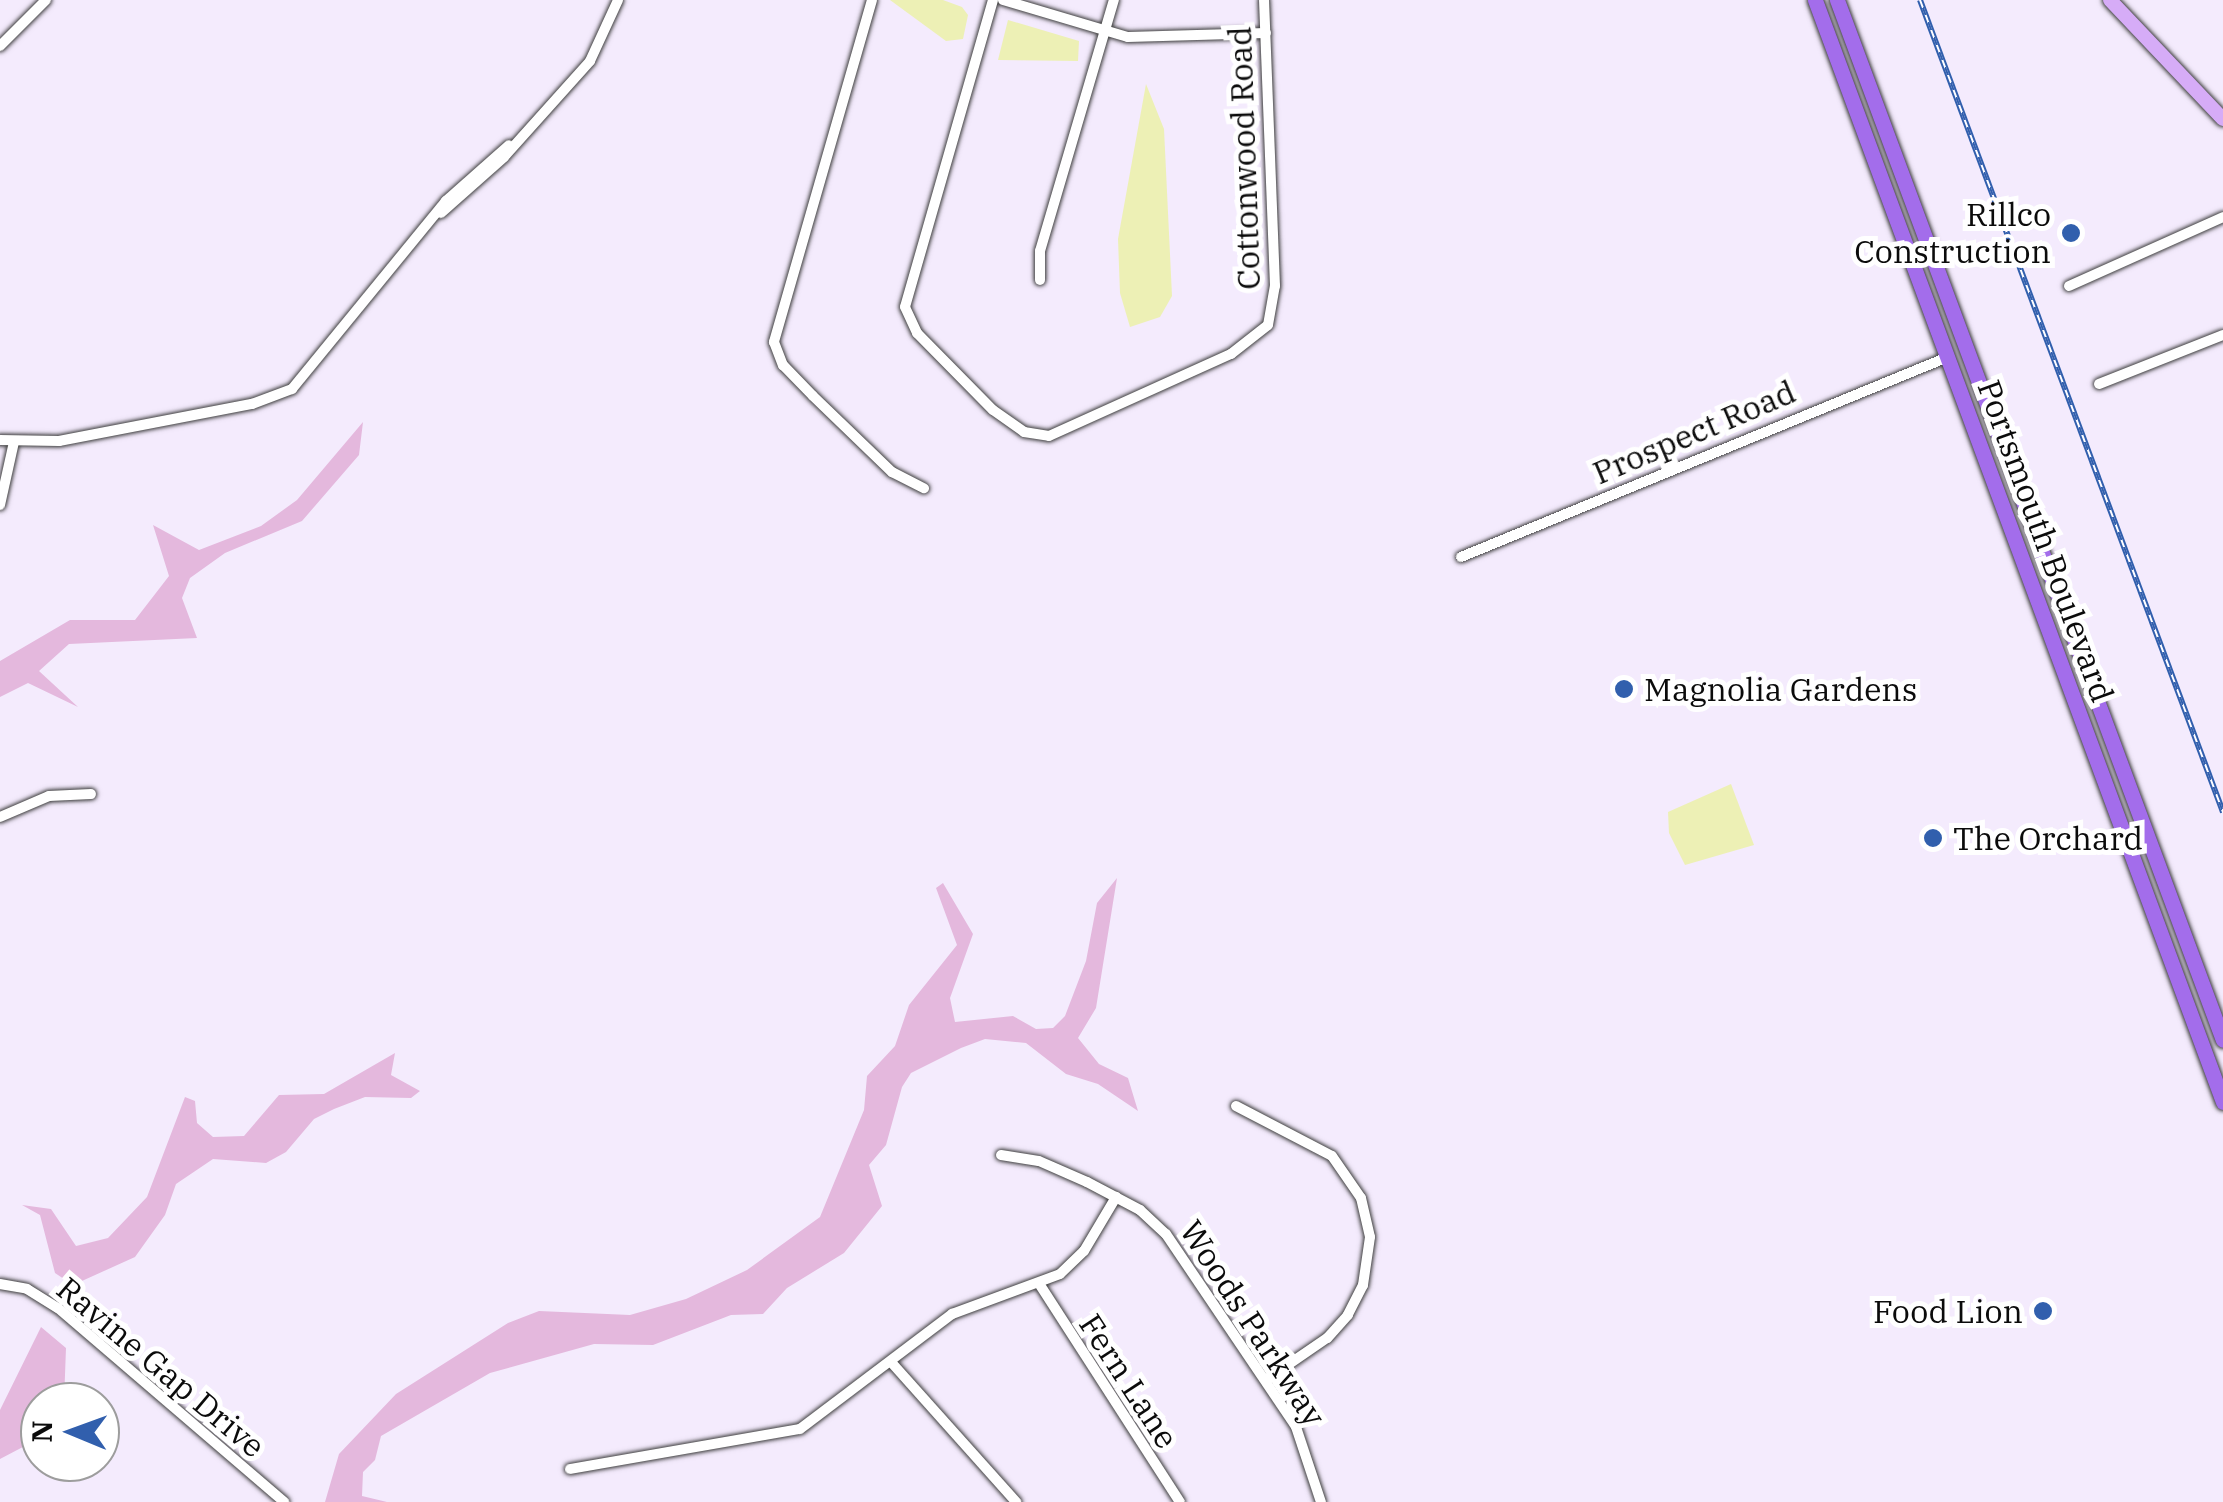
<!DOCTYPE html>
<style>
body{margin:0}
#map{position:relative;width:2223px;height:1502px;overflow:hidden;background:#f4ebfd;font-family:"IBM Plex Serif",serif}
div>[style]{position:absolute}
.green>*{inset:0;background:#e4b8dd}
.water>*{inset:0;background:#edf0b5}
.roads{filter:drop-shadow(0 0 2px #3e3e3e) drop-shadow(0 0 2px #3e3e3e)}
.street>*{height:10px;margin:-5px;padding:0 5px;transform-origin:5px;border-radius:5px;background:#fff}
.secondary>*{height:14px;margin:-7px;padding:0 7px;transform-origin:7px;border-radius:7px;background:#d6acf7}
.primary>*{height:15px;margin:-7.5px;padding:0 7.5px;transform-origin:7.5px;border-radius:7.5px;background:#a36deb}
.rail>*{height:6px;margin-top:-3px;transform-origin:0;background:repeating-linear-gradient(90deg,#fff 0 8px,#315fad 0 16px);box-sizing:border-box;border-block:2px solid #315fad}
.dots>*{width:28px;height:28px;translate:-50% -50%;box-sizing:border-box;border:5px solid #fff;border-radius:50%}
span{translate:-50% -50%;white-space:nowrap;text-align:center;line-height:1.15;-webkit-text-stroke:10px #fff;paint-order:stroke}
.street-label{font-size:32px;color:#0b0b0b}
.poi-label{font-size:32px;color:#0b0b0b}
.right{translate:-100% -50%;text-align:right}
.left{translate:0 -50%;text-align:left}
.north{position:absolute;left:20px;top:1382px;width:100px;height:100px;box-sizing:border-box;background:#fff;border:2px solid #9d9d9d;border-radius:50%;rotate:271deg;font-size:28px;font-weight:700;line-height:40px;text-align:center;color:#0b0b0b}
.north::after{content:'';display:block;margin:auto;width:35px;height:45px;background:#315fad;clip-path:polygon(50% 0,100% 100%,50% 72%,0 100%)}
</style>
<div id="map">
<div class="green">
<div style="clip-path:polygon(363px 422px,359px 455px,302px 521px,225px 553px,190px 578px,182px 598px,197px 638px,69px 644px,39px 671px,78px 707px,28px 683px,0 697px,0 661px,70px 620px,135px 620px,169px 576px,153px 525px,199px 550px,261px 526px,297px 500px)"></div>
<div style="clip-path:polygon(1117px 878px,1096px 1008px,1078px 1038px,1099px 1064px,1128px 1078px,1138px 1111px,1098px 1084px,1066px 1074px,1026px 1043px,985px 1039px,961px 1048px,911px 1073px,902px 1087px,886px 1145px,869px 1165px,882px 1206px,844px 1253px,787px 1288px,763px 1314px,731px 1315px,653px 1345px,594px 1344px,490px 1373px,381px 1436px,375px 1460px,363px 1472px,362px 1496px,387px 1502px,325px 1502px,339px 1454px,396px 1394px,508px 1323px,539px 1311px,630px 1315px,686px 1299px,747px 1270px,820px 1217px,864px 1110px,867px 1076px,895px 1046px,909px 1005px,957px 945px,936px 888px,943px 883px,973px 934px,950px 998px,955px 1022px,1013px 1016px,1036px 1029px,1053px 1028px,1065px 1016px,1086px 961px,1097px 903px)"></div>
<div style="clip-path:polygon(395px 1053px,391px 1075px,420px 1091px,411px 1098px,365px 1097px,334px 1109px,314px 1119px,286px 1152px,266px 1163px,213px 1159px,176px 1184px,165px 1215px,135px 1257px,73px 1285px,55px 1273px,40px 1215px,22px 1205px,51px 1209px,76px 1246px,108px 1238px,147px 1197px,185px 1097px,195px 1101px,197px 1123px,213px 1137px,244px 1136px,279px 1095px,324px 1094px)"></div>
<div style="clip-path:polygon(41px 1327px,66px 1348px,64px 1402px,40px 1402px,40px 1438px,0 1459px,0 1410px)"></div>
</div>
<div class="water">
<div style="clip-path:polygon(890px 0,943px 0,962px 7px,968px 15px,963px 39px,946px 41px)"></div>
<div style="clip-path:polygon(1008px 20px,1079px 41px,1078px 61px,998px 60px)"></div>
<div style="clip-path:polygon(1146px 84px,1164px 129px,1172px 296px,1160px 317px,1130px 327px,1120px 293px,1118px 239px)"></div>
<div style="clip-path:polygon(1731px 784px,1754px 845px,1685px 865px,1669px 833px,1668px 812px)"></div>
</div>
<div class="roads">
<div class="street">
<div style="left:872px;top:0;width:356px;rotate:106deg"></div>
<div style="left:774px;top:342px;width:25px;rotate:69deg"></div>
<div style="left:783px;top:365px;width:43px;rotate:45.9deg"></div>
<div style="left:813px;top:396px;width:110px;rotate:43.9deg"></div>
<div style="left:892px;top:472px;width:36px;rotate:27deg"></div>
<div style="left:993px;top:0;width:319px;rotate:106deg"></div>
<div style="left:905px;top:307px;width:29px;rotate:65deg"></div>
<div style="left:917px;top:333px;width:108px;rotate:45.4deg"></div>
<div style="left:993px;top:410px;width:38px;rotate:35deg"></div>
<div style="left:1024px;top:432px;width:25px;rotate:9deg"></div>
<div style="left:1049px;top:436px;width:200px;rotate:-24.3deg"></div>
<div style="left:1231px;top:354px;width:47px;rotate:-38.1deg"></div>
<div style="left:1268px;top:325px;width:40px;rotate:-80deg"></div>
<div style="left:1275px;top:286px;width:286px;rotate:-92.2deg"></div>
<div style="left:1003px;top:0;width:130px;rotate:16.5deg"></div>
<div style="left:1128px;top:37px;width:138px;rotate:-1.7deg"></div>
<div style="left:0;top:46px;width:65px;rotate:-45deg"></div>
<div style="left:441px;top:213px;width:84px;rotate:-41.6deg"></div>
<div style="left:504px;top:157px;width:129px;rotate:-48.1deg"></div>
<div style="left:590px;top:61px;width:67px;rotate:-65.3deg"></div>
<div style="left:1040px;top:280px;width:29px;rotate:-90deg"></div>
<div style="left:1040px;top:251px;width:262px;rotate:-73.6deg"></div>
<div style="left:2069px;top:286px;width:169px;rotate:-24.1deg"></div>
<div style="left:2099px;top:384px;width:133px;rotate:-21.6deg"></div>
<div style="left:0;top:440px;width:59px;rotate:1deg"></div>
<div style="left:59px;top:441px;width:197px;rotate:-10.9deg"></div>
<div style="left:252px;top:404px;width:43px;rotate:-20.6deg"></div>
<div style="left:292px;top:389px;width:243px;rotate:-50.7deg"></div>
<div style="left:446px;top:201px;width:84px;rotate:-41.6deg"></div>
<div style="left:0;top:505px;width:65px;rotate:-77.5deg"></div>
<div style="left:1461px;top:557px;width:526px;rotate:-22.33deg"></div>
<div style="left:0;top:817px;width:53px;rotate:-23.2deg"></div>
<div style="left:49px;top:796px;width:42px;rotate:-2.7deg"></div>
<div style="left:1236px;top:1106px;width:108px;rotate:27.5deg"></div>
<div style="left:1332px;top:1156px;width:51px;rotate:55.4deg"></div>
<div style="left:1361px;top:1198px;width:40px;rotate:77deg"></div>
<div style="left:1370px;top:1237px;width:49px;rotate:98.3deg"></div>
<div style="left:1363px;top:1285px;width:34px;rotate:117deg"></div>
<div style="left:1348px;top:1315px;width:31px;rotate:132deg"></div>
<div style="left:1327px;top:1338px;width:74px;rotate:145.5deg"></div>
<div style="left:1001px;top:1155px;width:38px;rotate:9deg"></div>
<div style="left:1039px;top:1161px;width:52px;rotate:23.6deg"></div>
<div style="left:1087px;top:1182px;width:60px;rotate:27.8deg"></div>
<div style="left:1140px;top:1210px;width:35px;rotate:43deg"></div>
<div style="left:1166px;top:1234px;width:233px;rotate:56deg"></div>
<div style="left:1296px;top:1427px;width:79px;rotate:71.6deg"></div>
<div style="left:0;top:1284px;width:27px;rotate:10deg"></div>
<div style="left:27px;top:1289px;width:36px;rotate:32deg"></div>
<div style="left:58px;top:1308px;width:298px;rotate:40.6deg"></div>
<div style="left:1040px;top:1285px;width:258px;rotate:57.2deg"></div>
<div style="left:891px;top:1362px;width:188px;rotate:48.2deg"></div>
<div style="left:570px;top:1469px;width:233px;rotate:-9.9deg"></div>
<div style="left:800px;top:1429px;width:191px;rotate:-37.1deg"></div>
<div style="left:952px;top:1314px;width:115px;rotate:-20.3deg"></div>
<div style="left:1060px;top:1274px;width:33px;rotate:-44deg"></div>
<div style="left:1084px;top:1251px;width:63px;rotate:-59.3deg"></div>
</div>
<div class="secondary">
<div style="left:2110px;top:0;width:164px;rotate:46.5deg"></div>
</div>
<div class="primary">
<div style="left:1815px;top:0;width:1175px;rotate:69.68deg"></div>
<div style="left:1837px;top:0;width:1109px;rotate:69.64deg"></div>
</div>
</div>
<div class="rail">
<div style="left:1920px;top:0;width:867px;rotate:69.54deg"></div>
</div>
<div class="dots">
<div style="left:2071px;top:233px;background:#315fad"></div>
<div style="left:1624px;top:689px;background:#315fad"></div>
<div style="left:1933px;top:838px;background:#315fad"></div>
<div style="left:2043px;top:1311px;background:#315fad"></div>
</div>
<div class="street-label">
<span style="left:1244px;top:158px;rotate:-92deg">Cottonwood Road</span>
<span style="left:1694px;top:432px;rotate:-23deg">Prospect Road</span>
<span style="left:2046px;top:541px;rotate:70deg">Portsmouth Boulevard</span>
<span style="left:1253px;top:1323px;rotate:57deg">Woods Parkway</span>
<span style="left:161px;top:1367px;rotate:40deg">Ravine Gap Drive</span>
<span style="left:1129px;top:1381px;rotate:57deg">Fern Lane</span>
</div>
<div class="poi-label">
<span class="right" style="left:2051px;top:233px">Rillco<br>Construction</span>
<span class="left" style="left:1644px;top:689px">Magnolia Gardens</span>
<span class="left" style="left:1953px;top:838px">The Orchard</span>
<span class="right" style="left:2023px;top:1311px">Food Lion</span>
</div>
<div class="north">N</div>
</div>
